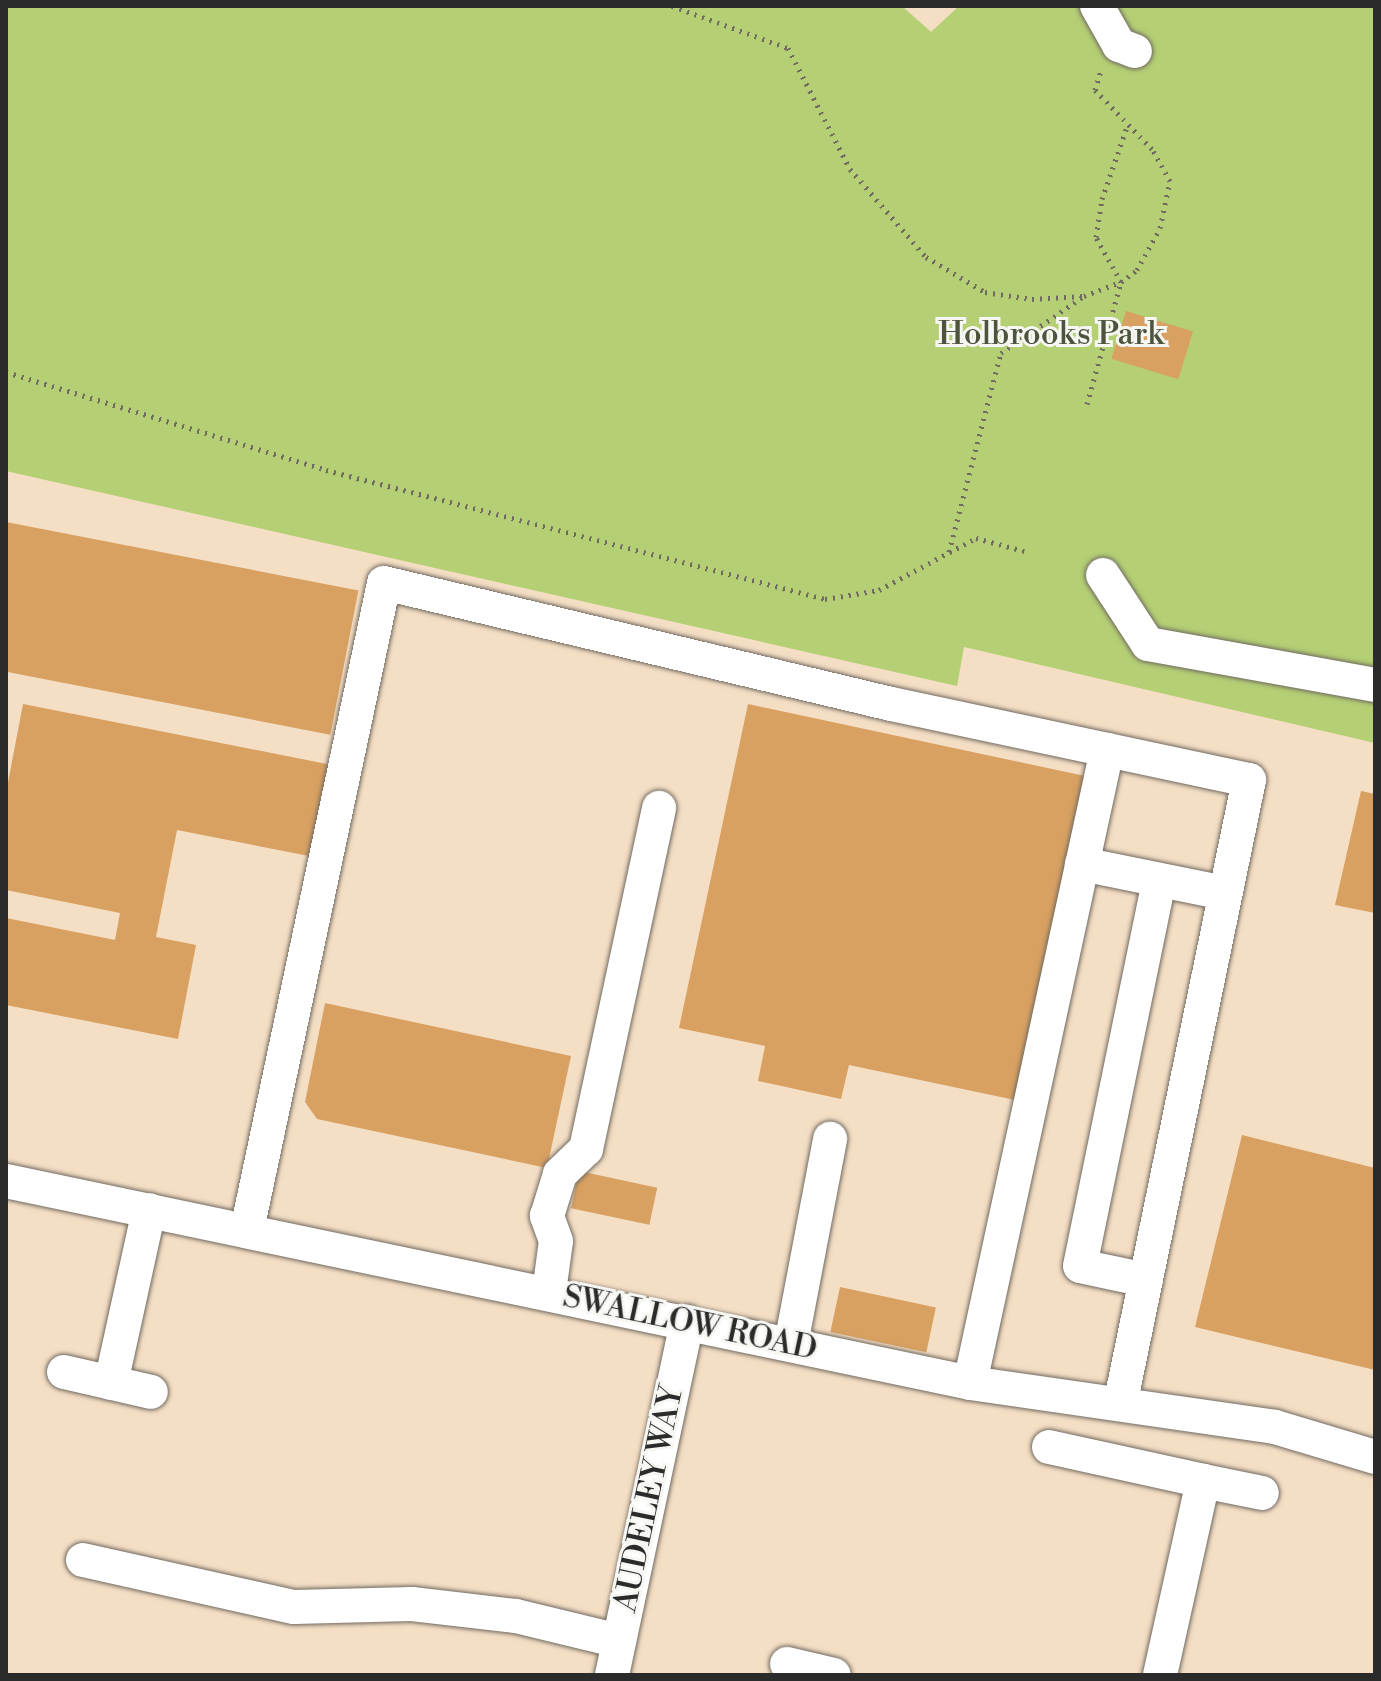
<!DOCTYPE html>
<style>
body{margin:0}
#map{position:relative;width:1381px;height:1681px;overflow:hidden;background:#f4dec4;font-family:"Libre Bodoni",serif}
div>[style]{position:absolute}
.green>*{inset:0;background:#b4cf74}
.building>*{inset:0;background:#d8a162;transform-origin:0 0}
.path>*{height:5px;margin-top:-2.5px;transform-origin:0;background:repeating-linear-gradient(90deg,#716a61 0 2px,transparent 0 8px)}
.roads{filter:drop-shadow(0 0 2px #716a61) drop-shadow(0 0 2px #716a61)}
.minor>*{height:34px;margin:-17px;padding:0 17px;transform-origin:17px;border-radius:17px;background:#fff}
span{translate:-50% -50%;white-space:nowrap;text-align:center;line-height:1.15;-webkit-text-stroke:6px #f6f6f2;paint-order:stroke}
.park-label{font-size:32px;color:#4d543d}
.street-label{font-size:32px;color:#2b2b2b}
.frame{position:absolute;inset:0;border:8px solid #2b2b2b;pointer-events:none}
</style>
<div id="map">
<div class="green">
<div style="clip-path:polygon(6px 6px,902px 6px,931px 32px,959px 6px,1375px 6px,1375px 743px,964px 647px,957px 686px,6px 471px)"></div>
</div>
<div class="building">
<div style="left:1126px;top:311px;width:70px;height:50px;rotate:17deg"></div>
<div style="left:6px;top:522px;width:359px;height:147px;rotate:11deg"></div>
<div style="clip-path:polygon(23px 704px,332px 765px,314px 857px,177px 830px,156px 937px,196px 945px,178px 1039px,6px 1005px,6px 918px,115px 940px,120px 913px,6px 890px,6px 793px)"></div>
<div style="clip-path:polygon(748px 704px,1085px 776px,1015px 1100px,849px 1065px,841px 1099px,758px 1081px,765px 1046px,679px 1028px)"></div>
<div style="clip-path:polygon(1361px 791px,1375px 794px,1375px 913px,1335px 905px)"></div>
<div style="clip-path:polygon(325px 1003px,571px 1056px,547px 1168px,317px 1119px,305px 1102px)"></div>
<div style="clip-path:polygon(1242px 1135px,1375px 1168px,1375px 1370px,1195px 1327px)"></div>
<div style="left:579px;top:1171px;width:80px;height:38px;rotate:12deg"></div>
<div style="left:840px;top:1287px;width:98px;height:46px;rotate:12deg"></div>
</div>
<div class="path">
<div style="left:672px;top:6px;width:123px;rotate:19.9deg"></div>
<div style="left:788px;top:48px;width:136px;rotate:62.9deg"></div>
<div style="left:850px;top:169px;width:116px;rotate:49.2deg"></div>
<div style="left:926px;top:257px;width:69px;rotate:30.7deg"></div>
<div style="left:985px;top:292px;width:48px;rotate:8.5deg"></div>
<div style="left:1032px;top:299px;width:52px;rotate:-3.3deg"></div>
<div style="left:1084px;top:296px;width:40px;rotate:-21deg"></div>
<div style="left:1121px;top:282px;width:20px;rotate:-37deg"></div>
<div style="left:1137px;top:270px;width:48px;rotate:-61.3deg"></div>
<div style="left:1160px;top:228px;width:48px;rotate:-78deg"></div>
<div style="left:1170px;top:181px;width:37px;rotate:-119deg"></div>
<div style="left:1152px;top:149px;width:82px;rotate:-134deg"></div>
<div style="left:1095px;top:90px;width:21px;rotate:-73deg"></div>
<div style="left:6px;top:372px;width:335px;rotate:17deg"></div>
<div style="left:326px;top:470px;width:515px;rotate:14.49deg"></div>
<div style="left:825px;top:599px;width:55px;rotate:-9.5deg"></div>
<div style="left:879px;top:590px;width:110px;rotate:-28.2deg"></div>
<div style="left:976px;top:538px;width:50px;rotate:15.2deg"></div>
<div style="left:1087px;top:404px;width:127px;rotate:-74.4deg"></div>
<div style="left:1121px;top:282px;width:51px;rotate:-119.1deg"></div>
<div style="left:1096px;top:237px;width:38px;rotate:-81deg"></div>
<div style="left:1102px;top:199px;width:76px;rotate:-70.9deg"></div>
<div style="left:949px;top:552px;width:206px;rotate:-75.4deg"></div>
<div style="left:1001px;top:353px;width:101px;rotate:-34.5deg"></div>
</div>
<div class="roads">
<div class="minor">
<div style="left:1097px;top:6px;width:45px;rotate:60.6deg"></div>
<div style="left:1119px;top:45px;width:17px;rotate:21deg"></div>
<div style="left:1103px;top:575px;width:82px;rotate:56.9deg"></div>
<div style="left:1148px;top:644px;width:231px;rotate:10.2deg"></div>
<div style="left:1082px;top:864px;width:146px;rotate:11.5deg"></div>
<div style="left:6px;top:1181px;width:985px;rotate:11.83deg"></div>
<div style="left:970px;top:1383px;width:308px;rotate:8.2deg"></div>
<div style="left:1275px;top:1427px;width:104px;rotate:16.7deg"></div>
<div style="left:247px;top:1230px;width:661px;rotate:-78.04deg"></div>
<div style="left:384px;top:583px;width:521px;rotate:13.42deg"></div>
<div style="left:891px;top:704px;width:366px;rotate:12deg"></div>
<div style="left:1249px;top:780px;width:633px;rotate:101.66deg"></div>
<div style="left:1146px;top:1280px;width:67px;rotate:-168deg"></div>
<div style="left:1080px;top:1266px;width:394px;rotate:-78.4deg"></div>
<div style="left:549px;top:1292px;width:51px;rotate:-82.2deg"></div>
<div style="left:556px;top:1241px;width:27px;rotate:-110deg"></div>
<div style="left:547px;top:1216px;width:44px;rotate:-72.8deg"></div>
<div style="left:560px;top:1174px;width:36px;rotate:-44deg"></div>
<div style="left:586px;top:1149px;width:349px;rotate:-77.9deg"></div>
<div style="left:791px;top:1344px;width:209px;rotate:-79.2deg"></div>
<div style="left:64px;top:1372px;width:89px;rotate:12.9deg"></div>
<div style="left:111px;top:1383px;width:177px;rotate:-77.6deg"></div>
<div style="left:970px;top:1383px;width:648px;rotate:-77.79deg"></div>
<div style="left:1049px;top:1447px;width:158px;rotate:12.4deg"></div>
<div style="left:83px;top:1560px;width:216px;rotate:12.6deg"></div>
<div style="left:294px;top:1607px;width:118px;rotate:-1.5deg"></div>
<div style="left:412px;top:1604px;width:105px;rotate:6.6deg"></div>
<div style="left:516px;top:1616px;width:106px;rotate:13.6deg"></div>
<div style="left:787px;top:1664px;width:48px;rotate:13.2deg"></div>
<div style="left:612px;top:1675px;width:361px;rotate:-78deg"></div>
<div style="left:1160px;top:1675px;width:199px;rotate:-77.5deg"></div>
<div style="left:1203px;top:1481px;width:60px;rotate:11.5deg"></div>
</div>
</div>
<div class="park-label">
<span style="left:1051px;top:334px">Holbrooks Park</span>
</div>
<div class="street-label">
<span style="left:690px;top:1323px;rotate:12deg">SWALLOW ROAD</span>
<span style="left:649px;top:1499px;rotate:-78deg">AUDELEY WAY</span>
</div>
<div class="frame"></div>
</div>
